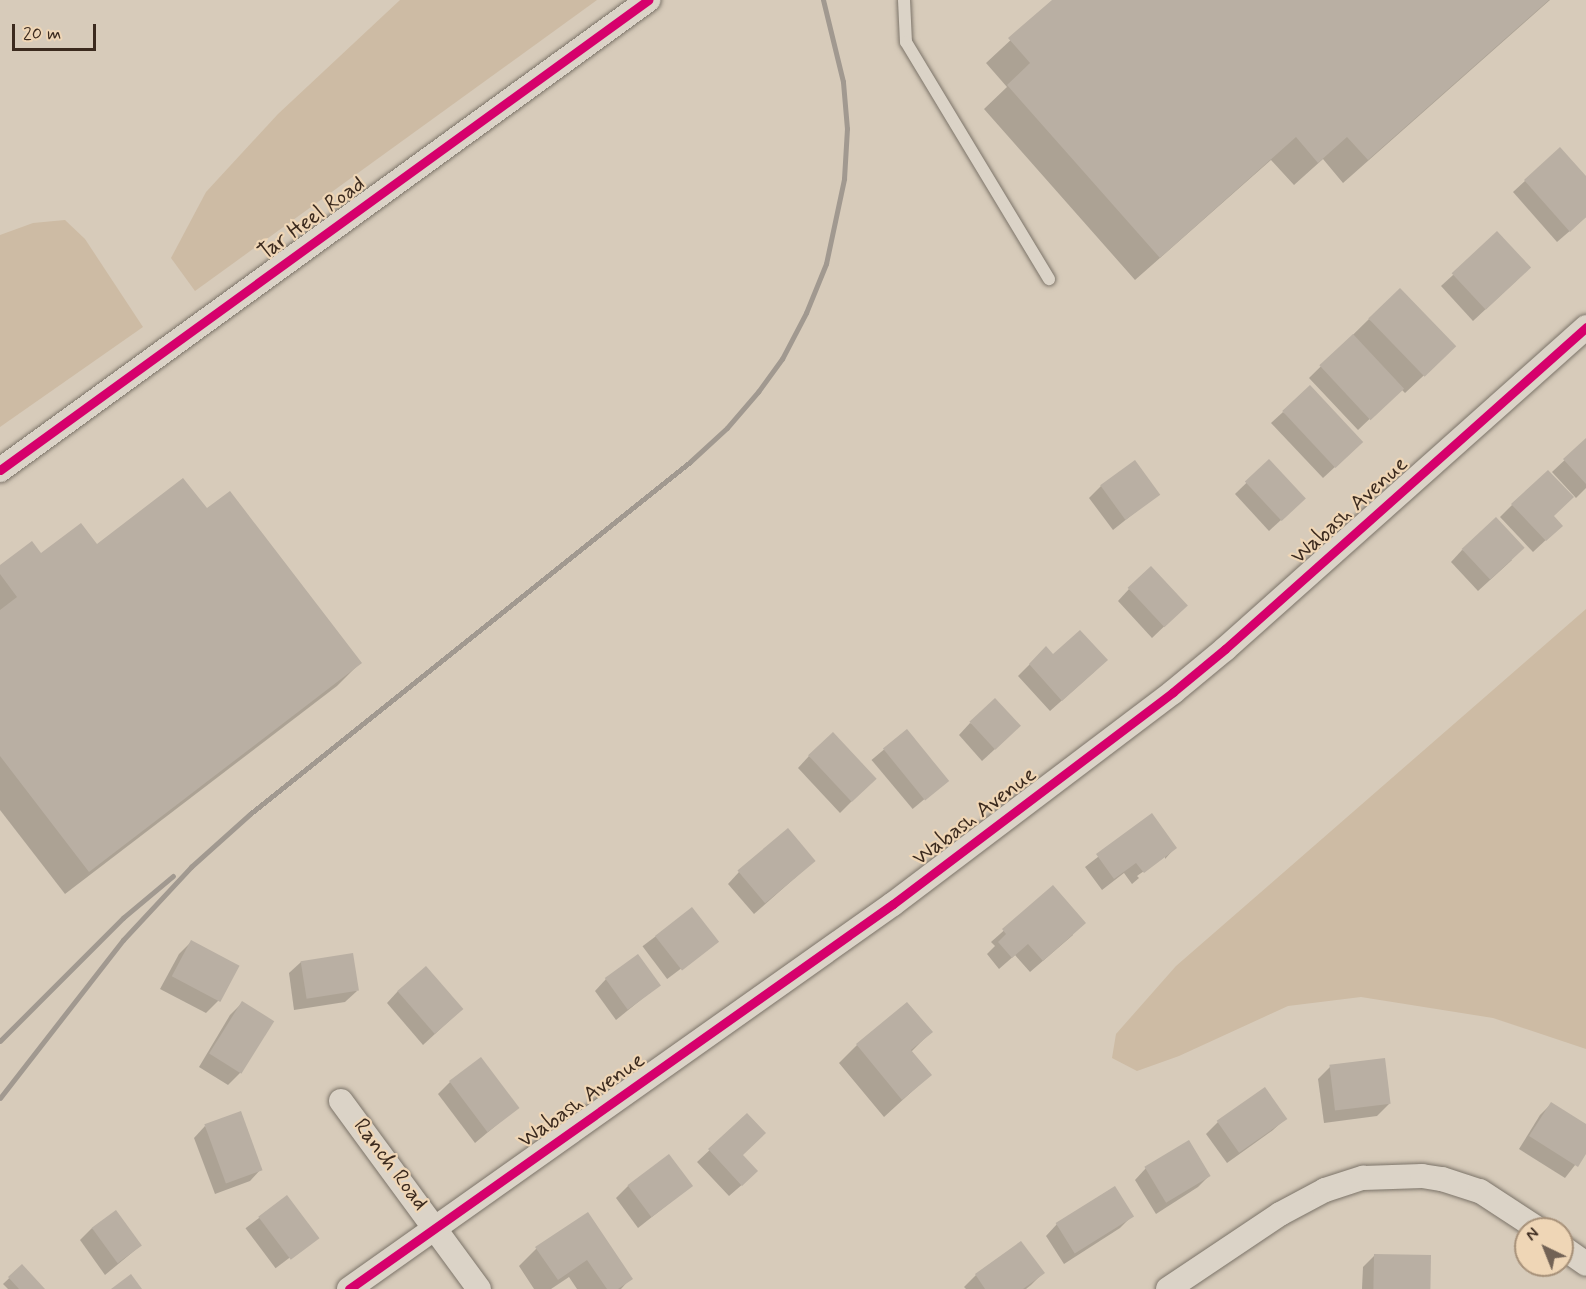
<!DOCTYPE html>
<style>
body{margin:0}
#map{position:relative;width:1586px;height:1289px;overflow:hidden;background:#d7cbba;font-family:Mynerve,sans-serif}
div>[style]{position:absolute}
.green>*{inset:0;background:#cdbba4}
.shadow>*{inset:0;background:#0003;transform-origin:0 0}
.building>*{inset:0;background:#b9afa3;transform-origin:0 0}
.roads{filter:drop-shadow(0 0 2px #7c7469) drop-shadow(0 0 2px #7c7469)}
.lane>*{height:12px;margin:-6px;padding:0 6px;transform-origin:6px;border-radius:6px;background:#dbd3c7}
.street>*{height:24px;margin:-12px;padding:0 12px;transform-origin:12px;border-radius:12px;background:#dbd3c7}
.rail>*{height:4.5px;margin:-2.25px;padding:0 2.25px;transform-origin:2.25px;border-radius:2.25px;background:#a19990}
.cycleway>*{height:9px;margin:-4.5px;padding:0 4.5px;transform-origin:4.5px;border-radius:4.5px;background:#d6006c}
span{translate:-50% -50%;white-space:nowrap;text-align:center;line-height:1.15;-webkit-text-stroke:4.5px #efd6b6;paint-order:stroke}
.street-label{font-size:22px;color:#3b2a1e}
.north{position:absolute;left:1514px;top:1217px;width:60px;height:60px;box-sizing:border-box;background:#efd6b6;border:2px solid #a79179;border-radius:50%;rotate:317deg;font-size:16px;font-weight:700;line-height:24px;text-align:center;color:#3b2a1e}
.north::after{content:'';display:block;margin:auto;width:21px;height:27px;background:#726255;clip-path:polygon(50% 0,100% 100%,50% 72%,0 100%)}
.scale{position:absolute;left:12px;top:24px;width:84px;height:27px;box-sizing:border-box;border:3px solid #3b2a1e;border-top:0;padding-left:8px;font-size:18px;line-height:21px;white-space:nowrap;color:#3b2a1e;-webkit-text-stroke:4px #efd6b6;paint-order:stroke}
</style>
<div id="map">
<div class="green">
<div style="clip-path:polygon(400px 0,597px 0,195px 291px,171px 258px,206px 192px,278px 114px)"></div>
<div style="clip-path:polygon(65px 220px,85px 239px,143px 327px,0 427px,0 235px,33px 223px)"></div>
<div style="clip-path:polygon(1586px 609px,1586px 1049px,1493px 1018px,1361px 997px,1288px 1006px,1179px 1056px,1137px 1071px,1112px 1058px,1116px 1034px,1176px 966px)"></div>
</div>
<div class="shadow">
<div style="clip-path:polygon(1054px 0,1550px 0,1343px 183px,1323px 159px,1294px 185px,1271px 160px,1135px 280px,984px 109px,1007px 87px,986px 63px)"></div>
<div style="clip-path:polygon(1560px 149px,1586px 178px,1586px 217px,1557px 242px,1513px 192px)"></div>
<div style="clip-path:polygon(1453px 275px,1517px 280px,1473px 321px,1441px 286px)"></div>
<div style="clip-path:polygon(1369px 319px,1436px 364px,1405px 393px,1401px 389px,1358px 430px,1309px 378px)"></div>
<div style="clip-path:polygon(1283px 412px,1349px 454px,1323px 478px,1271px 423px)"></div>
<div style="clip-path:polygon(1586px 440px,1586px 488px,1576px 498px,1552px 472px)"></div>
<div style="clip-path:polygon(1269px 461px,1292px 510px,1269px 531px,1235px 494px)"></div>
<div style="clip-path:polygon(1101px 486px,1158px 494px,1113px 530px,1089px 498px)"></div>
<div style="clip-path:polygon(1512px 505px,1552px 516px,1549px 537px,1533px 552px,1500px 517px)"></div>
<div style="clip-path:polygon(97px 546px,360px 663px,337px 686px,65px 894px,0 810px,0 567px,40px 556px)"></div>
<div style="clip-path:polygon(1462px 550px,1512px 560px,1478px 591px,1451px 562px)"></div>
<div style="clip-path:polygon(1129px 589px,1174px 617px,1152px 638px,1118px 601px)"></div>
<div style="clip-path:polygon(1046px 648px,1053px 656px,1094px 672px,1050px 711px,1018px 676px)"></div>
<div style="clip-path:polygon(970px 723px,1007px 738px,982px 761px,959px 735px)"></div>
<div style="left:906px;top:731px;width:64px;height:45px;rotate:50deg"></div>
<div style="clip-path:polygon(809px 756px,863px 790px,840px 813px,798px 768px)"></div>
<div style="clip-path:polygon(1152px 815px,1175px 848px,1165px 859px,1165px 856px,1137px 876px,1139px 878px,1132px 884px,1124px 873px,1102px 890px,1085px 867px)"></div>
<div style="clip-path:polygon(814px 861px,754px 914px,728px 884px,739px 872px)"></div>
<div style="clip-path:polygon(1053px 887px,1073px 935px,1030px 972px,1015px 955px,999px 969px,987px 954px,995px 946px,991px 942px)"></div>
<div style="left:692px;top:909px;width:41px;height:62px;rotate:53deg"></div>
<div style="clip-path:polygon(191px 942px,237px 967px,218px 1001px,206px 1013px,160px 989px,179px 954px)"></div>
<div style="clip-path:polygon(301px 962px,357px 991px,345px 1002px,294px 1010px,289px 973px)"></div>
<div style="clip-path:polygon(606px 979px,659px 985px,616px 1020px,595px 991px)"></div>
<div style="clip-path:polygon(398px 991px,462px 1009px,423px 1045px,387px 1003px)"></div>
<div style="clip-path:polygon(242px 1003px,240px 1073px,228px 1085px,199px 1067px,230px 1015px)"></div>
<div style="clip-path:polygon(931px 1032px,911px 1052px,930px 1075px,884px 1117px,839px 1063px,857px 1045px)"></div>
<div style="clip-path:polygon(1330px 1067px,1389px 1104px,1377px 1116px,1324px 1123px,1318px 1079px)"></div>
<div style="clip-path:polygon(450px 1082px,517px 1108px,475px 1143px,438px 1094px)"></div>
<div style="clip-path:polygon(1265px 1089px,1285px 1119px,1273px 1130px,1227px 1163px,1206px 1134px,1218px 1122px)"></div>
<div style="clip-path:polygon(1551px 1104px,1586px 1126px,1586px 1151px,1565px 1178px,1519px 1149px,1540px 1115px)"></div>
<div style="clip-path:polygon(747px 1115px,741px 1155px,744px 1183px,729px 1196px,697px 1162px)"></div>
<div style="clip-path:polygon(205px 1126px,261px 1169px,250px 1181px,215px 1194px,194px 1138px)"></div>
<div style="clip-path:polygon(1146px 1168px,1209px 1176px,1198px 1187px,1156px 1214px,1135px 1180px)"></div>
<div style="clip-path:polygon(628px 1186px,691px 1186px,638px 1228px,616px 1198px)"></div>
<div style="left:287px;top:1197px;width:50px;height:52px;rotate:53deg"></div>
<div style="clip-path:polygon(587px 1214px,631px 1278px,621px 1289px,577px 1289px,569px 1277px,551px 1289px,534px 1289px,519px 1266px,536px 1249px)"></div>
<div style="clip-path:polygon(1132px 1216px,1120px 1228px,1064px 1264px,1046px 1236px,1057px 1224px)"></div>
<div style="clip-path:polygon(92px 1228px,140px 1246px,105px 1275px,80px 1240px)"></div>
<div style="clip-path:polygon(1021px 1243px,1043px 1273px,1031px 1285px,1026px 1289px,966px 1289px,964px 1287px,976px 1275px)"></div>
<div style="clip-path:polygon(1375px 1255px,1428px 1289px,1362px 1289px,1363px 1267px)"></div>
<div style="clip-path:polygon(22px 1266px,43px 1289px,8px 1289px,3px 1284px)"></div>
</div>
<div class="building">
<div style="clip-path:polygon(1052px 0,1549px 0,1368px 160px,1347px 137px,1318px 163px,1296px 137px,1160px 258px,1007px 85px,1030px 63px,1008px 38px)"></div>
<div style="clip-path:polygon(1560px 147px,1586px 176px,1586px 217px,1570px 232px,1524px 180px)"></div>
<div style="left:1497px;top:231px;width:50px;height:62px;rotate:47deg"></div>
<div style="left:1400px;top:288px;width:81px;height:44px;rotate:46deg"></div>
<div style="left:1353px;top:334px;width:75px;height:46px;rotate:47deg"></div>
<div style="left:1310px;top:385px;width:78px;height:38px;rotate:47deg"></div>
<div style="clip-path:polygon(1586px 438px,1586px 484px,1563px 459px)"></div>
<div style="left:1269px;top:459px;width:54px;height:33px;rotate:47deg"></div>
<div style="left:1135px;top:460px;width:43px;height:43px;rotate:54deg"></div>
<div style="clip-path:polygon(1548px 470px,1574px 497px,1554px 516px,1563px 526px,1546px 541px,1511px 504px)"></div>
<div style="clip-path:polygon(183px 478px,207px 508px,230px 491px,362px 663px,89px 872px,0 756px,0 610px,17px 597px,0 574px,0 565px,32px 541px,41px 553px,81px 523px,97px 544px)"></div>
<div style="left:1496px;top:517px;width:42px;height:47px;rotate:47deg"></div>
<div style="left:1151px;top:566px;width:54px;height:32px;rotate:47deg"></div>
<div style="clip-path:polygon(1080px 630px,1108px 660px,1062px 701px,1029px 664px,1046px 646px,1053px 654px)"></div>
<div style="left:995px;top:698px;width:38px;height:35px;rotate:47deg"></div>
<div style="left:907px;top:729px;width:67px;height:31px;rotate:51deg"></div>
<div style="left:833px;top:732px;width:64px;height:34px;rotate:47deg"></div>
<div style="clip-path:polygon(1152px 813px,1177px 848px,1144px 873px,1136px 863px,1114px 879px,1096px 854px)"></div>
<div style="left:788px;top:828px;width:43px;height:66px;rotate:50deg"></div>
<div style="clip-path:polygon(1053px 885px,1086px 923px,1043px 961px,1028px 944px,1012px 958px,998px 942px,1006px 934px,1002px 929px)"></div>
<div style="left:692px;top:907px;width:44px;height:47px;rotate:52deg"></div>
<div style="left:191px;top:940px;width:55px;height:41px;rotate:28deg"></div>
<div style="left:353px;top:953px;width:38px;height:53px;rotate:81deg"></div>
<div style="left:638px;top:954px;width:39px;height:41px;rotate:54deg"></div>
<div style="left:426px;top:966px;width:57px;height:38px;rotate:49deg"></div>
<div style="left:242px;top:1001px;width:38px;height:62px;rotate:32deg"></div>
<div style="clip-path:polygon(907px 1002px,933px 1032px,911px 1050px,932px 1075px,902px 1100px,856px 1044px)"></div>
<div style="left:481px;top:1057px;width:64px;height:40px;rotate:53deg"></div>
<div style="left:1385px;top:1058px;width:46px;height:56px;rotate:83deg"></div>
<div style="left:1265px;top:1087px;width:39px;height:59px;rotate:55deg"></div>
<div style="clip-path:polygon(1551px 1102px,1586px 1124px,1586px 1154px,1578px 1167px,1529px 1136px)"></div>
<div style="left:241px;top:1111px;width:63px;height:39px;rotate:70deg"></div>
<div style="clip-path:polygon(747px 1113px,766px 1133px,743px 1155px,758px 1171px,742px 1186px,708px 1149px)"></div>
<div style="left:1189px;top:1140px;width:42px;height:52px;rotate:59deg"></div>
<div style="left:669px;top:1154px;width:40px;height:52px;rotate:53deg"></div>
<div style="left:1115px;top:1186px;width:36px;height:70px;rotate:58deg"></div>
<div style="left:287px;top:1195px;width:54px;height:36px;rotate:53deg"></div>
<div style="left:116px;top:1210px;width:44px;height:30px;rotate:54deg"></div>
<div style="clip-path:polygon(588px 1212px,633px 1279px,618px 1289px,607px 1289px,587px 1260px,558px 1280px,535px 1247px)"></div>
<div style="clip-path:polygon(1021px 1241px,1045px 1273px,1023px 1289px,985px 1289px,975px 1274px)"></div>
<div style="left:1374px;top:1254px;width:57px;height:35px;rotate:1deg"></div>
<div style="clip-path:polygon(22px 1264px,45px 1289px,19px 1289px,8px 1277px)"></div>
<div style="clip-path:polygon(131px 1274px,142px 1289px,111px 1289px)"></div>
</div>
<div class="roads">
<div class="lane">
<div style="left:904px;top:0;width:42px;rotate:87.3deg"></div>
<div style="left:906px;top:42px;width:277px;rotate:58.9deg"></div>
</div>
<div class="street">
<div style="left:0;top:470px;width:801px;rotate:-35.95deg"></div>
<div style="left:341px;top:1101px;width:233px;rotate:53.7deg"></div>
<div style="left:1562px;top:1247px;width:29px;rotate:35deg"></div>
<div style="left:349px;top:1289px;width:666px;rotate:-35.29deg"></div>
<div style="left:893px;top:904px;width:351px;rotate:-37.1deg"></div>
<div style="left:1173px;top:692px;width:67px;rotate:-39.6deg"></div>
<div style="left:1225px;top:649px;width:484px;rotate:-41.7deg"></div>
<div style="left:1168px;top:1289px;width:135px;rotate:-33.8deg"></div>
<div style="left:1280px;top:1214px;width:51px;rotate:-28.1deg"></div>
<div style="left:1325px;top:1190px;width:40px;rotate:-18deg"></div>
<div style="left:1363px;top:1178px;width:59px;rotate:-1.9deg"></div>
<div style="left:1422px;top:1176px;width:20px;rotate:9deg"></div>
<div style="left:1442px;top:1179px;width:40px;rotate:18deg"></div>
<div style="left:1480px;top:1191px;width:69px;rotate:33.2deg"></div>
</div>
</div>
<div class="rail">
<div style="left:0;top:1041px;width:174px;rotate:-45deg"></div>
<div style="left:123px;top:918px;width:65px;rotate:-40deg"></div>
<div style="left:0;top:1098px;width:200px;rotate:-52.1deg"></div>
<div style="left:123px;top:940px;width:100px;rotate:-47deg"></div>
<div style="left:191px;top:867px;width:79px;rotate:-41.9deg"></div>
<div style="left:250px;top:814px;width:563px;rotate:-38.66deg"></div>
<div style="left:690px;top:462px;width:50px;rotate:-42.6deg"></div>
<div style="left:727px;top:428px;width:48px;rotate:-49.3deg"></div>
<div style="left:758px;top:392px;width:41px;rotate:-54deg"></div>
<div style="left:782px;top:359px;width:52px;rotate:-62.4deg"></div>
<div style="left:806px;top:313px;width:53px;rotate:-67.8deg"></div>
<div style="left:826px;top:264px;width:87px;rotate:-78deg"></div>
<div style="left:844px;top:179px;width:50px;rotate:-86.6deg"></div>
<div style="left:847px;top:129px;width:47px;rotate:-94.9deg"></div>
<div style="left:843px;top:82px;width:84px;rotate:-103.7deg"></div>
</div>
<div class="cycleway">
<div style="left:0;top:470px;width:801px;rotate:-35.95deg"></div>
<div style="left:349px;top:1289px;width:666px;rotate:-35.29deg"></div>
<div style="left:893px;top:904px;width:351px;rotate:-37.1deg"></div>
<div style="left:1173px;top:692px;width:67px;rotate:-39.6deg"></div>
<div style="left:1225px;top:649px;width:484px;rotate:-41.7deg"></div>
</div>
<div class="street-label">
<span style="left:312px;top:219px;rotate:-36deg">Tar Heel Road</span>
<span style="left:1350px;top:511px;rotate:-42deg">Wabash Avenue</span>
<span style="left:975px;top:817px;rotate:-37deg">Wabash Avenue</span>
<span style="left:582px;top:1101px;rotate:-35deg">Wabash Avenue</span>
<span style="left:390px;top:1165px;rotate:53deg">Ranch Road</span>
</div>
<div class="north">N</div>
<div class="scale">20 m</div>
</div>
